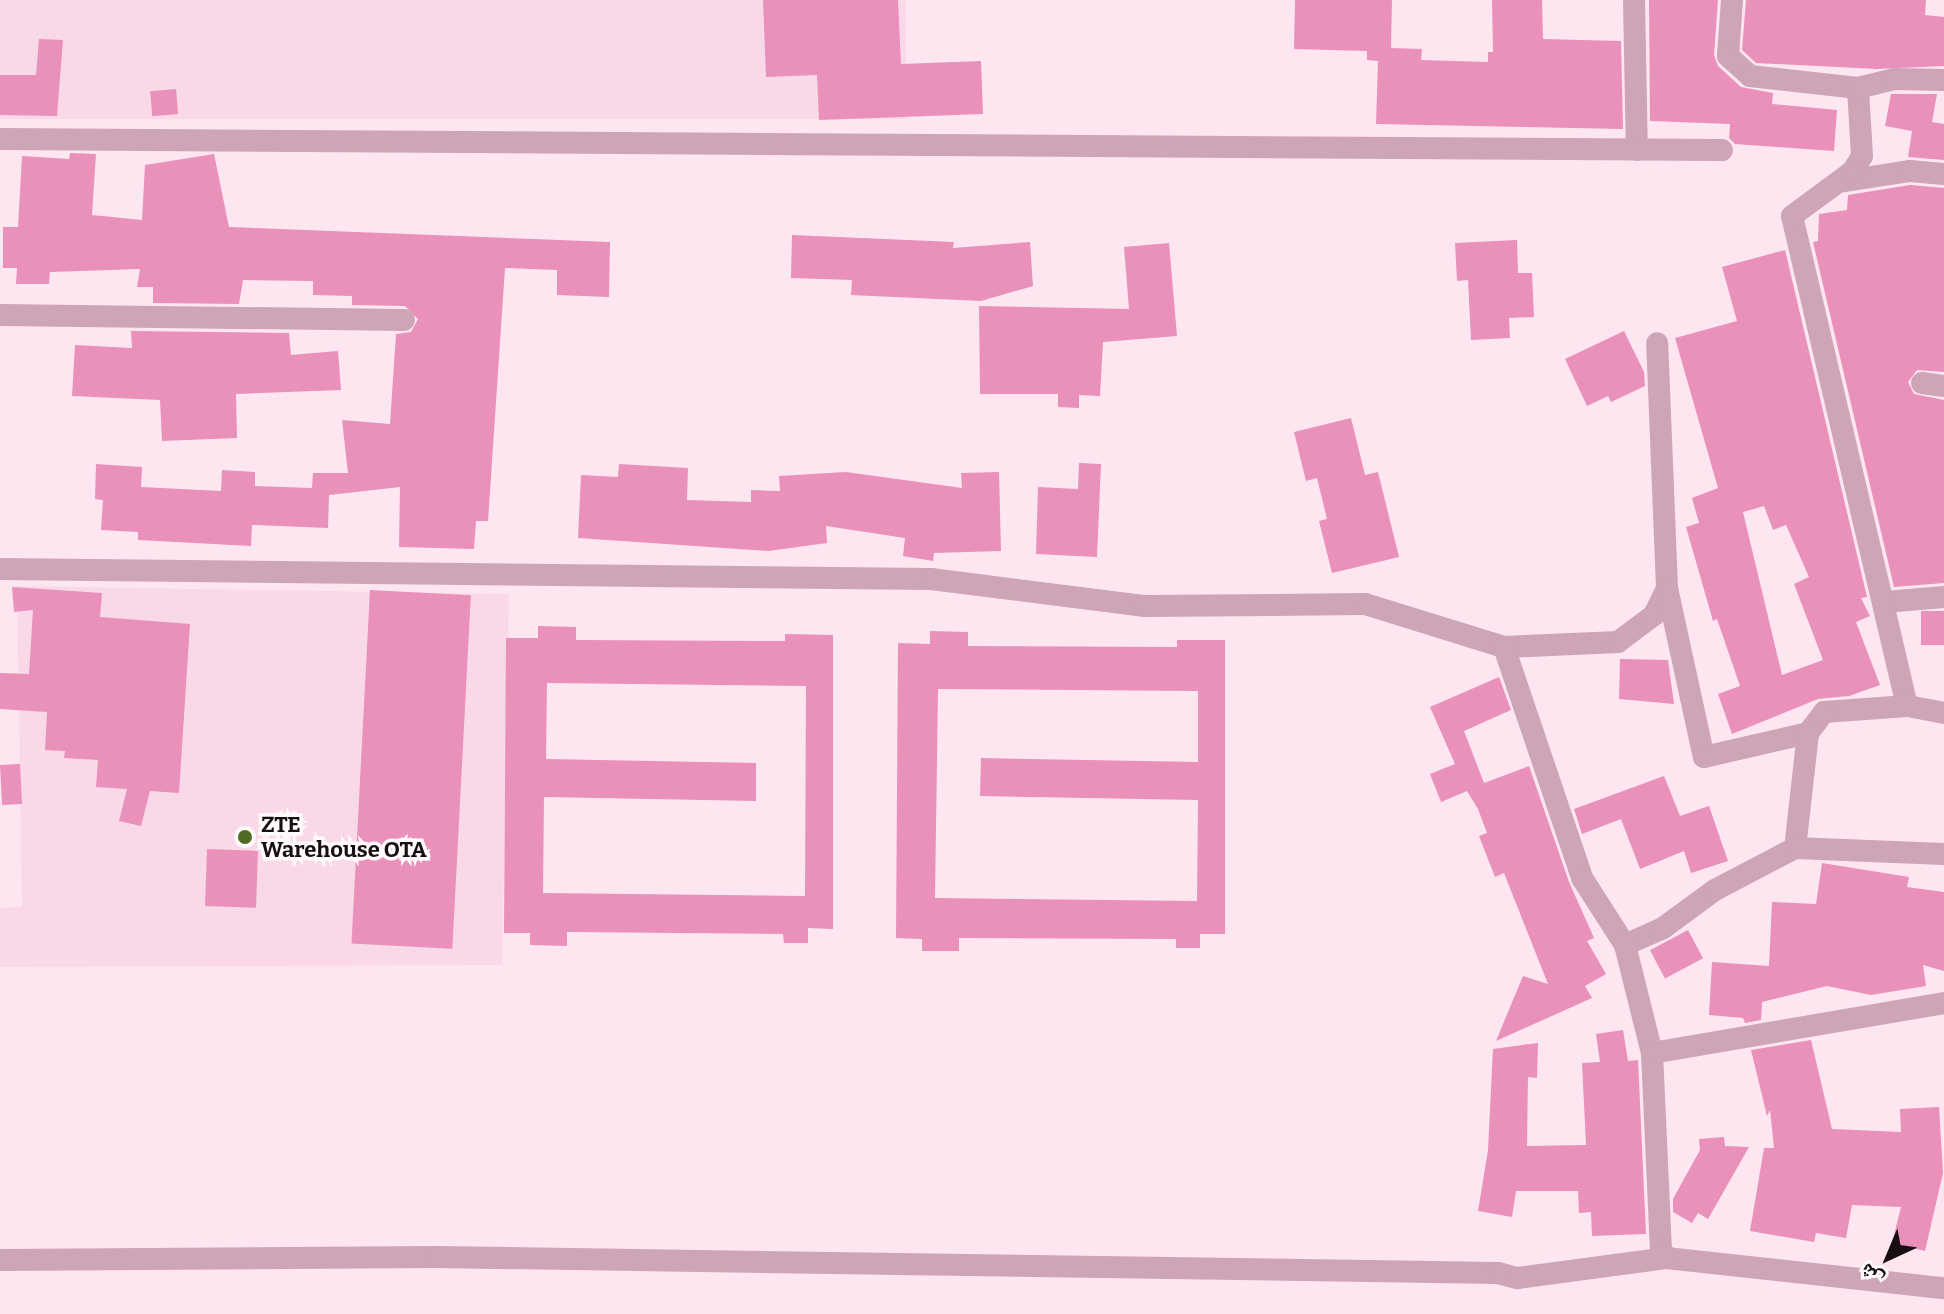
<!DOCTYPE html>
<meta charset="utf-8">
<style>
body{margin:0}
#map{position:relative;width:1944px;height:1314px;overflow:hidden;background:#fee6f0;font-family:Bitter,"Noto Naskh Arabic",serif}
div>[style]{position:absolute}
.built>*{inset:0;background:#f9d9e7;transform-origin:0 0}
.building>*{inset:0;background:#e990bb;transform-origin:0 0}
.street>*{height:22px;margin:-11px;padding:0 11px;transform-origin:11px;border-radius:11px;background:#cda5b7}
.dots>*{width:22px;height:22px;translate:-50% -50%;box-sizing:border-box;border:4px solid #fef9fb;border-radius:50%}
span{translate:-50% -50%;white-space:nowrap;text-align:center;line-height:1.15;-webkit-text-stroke:7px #fef9fb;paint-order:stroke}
.poi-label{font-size:22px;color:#160e11;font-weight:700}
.left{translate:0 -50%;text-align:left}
.north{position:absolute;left:1848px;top:1218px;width:80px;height:80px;-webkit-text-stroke:6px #fef9fb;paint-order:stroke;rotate:224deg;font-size:22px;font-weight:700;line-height:32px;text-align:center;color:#160e11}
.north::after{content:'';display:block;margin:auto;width:28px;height:36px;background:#160e11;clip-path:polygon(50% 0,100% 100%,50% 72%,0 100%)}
</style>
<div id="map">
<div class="built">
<div style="left:0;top:0;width:906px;height:119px"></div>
<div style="clip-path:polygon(17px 586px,509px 594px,502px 965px,0 967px,0 908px,22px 907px)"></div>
</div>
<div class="building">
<div style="clip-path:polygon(763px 0,898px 0,901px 64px,981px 61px,983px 114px,819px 120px,817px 75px,766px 77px)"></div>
<div style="clip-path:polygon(1295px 0,1392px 0,1391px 48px,1422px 49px,1421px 60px,1488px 62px,1488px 52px,1493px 52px,1492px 0,1542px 0,1543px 39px,1621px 41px,1623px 129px,1376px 124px,1378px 61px,1367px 60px,1367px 51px,1294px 49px)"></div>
<div style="clip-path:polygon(1649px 0,1718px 0,1714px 55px,1718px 66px,1741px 87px,1773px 93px,1772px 104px,1837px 110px,1834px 151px,1735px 144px,1729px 138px,1730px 124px,1650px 121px)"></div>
<div style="clip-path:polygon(1746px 0,1926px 0,1925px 15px,1944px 17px,1944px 66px,1877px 69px,1756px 63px,1742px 50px)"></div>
<div style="clip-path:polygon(39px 39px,63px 40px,57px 116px,0 115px,0 75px,36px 75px)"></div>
<div style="left:176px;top:89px;width:25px;height:26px;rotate:85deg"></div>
<div style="clip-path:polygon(1891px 94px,1937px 94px,1932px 122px,1944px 124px,1944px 160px,1908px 157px,1912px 131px,1885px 126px)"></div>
<div style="clip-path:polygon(70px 153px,96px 154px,92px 215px,142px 220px,145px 165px,214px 154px,229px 227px,610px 242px,609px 297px,557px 295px,557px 270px,505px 268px,488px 521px,476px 521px,474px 549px,399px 547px,400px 487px,329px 495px,328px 528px,252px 525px,251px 546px,138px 540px,138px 532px,101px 530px,103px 500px,95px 499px,96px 464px,142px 467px,141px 487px,221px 491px,222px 470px,255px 472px,255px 486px,312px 488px,313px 473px,348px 473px,342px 420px,390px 424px,396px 334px,411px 332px,418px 319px,405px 306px,352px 305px,352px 296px,313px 295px,313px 281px,243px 280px,239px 304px,153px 303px,153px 287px,137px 287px,140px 269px,50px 272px,49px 284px,16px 284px,17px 268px,3px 268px,3px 227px,18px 227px,22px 156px,69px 159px)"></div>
<div style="clip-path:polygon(1910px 185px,1944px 188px,1944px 372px,1917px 370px,1908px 382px,1914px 394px,1944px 400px,1944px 583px,1894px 587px,1813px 242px,1818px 241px,1819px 214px,1847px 210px,1848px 195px)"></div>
<div style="clip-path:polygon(792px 235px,954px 242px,953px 248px,1030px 242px,1033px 286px,981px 301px,851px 295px,852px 280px,791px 278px)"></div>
<div style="clip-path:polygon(1517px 240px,1518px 273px,1532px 273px,1534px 317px,1509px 318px,1510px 338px,1471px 340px,1468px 280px,1457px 281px,1455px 243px)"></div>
<div style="clip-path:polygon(1169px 243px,1177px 336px,1103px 342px,1100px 396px,1079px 395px,1079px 408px,1058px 407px,1058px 394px,980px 394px,979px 306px,1129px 309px,1124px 247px)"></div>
<div style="clip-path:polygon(evenodd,1785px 250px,1867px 597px,1861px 598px,1870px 616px,1856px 622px,1880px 685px,1849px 696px,1818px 699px,1732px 734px,1718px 694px,1740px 686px,1717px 619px,1713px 621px,1686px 527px,1699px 523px,1692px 498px,1718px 488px,1675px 338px,1737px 321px,1722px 267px,1785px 250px,1764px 506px,1773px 530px,1786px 525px,1809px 577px,1794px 584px,1823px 660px,1782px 675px,1743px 512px,1764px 506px)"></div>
<div style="clip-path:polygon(131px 331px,289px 333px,291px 355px,338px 351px,341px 390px,236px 394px,237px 438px,162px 441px,160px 400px,72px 396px,75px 345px,132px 348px)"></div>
<div style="clip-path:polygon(1624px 331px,1644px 372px,1645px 386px,1611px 402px,1608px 396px,1587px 406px,1565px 359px)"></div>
<div style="clip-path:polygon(1351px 418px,1365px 475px,1378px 472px,1399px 557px,1332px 573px,1319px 521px,1327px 519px,1317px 478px,1306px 481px,1294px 432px)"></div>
<div style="clip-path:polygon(1079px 463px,1101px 464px,1097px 557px,1036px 554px,1038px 487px,1078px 489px)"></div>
<div style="clip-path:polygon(619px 464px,688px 468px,687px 500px,751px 502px,751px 490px,780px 491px,779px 476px,846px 472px,962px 488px,961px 473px,999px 472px,1001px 551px,934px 553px,933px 561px,903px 556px,905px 538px,826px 526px,827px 543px,768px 551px,578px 538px,581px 475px,618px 477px)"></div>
<div style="clip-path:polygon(12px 587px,102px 593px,100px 617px,190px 624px,179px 793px,150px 791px,141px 826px,119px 821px,127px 789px,96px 787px,98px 760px,64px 758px,65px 751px,45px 750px,47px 712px,0 709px,0 673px,29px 674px,33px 610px,14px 612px)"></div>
<div style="left:370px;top:590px;width:101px;height:354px;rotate:3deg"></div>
<div style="left:1944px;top:611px;width:34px;height:23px;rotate:90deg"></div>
<div style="clip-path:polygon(evenodd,538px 626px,576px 627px,576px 640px,785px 641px,785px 634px,833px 635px,833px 929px,808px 928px,808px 943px,784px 943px,783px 934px,567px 932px,567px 946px,530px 945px,530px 933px,504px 933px,506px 638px,538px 638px,538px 626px,547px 683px,806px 686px,805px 896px,543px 893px,544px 797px,756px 801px,756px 763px,546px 759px,547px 683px)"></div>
<div style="clip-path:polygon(evenodd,930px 631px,968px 632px,968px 646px,1177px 647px,1177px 640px,1225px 640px,1225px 934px,1200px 934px,1200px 948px,1176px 948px,1176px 939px,959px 938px,959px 951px,922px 951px,922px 939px,896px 938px,898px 643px,930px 644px,930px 631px,938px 689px,1198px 691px,1198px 762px,981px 758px,980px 796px,1198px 800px,1197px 901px,935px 898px,938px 689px)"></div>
<div style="clip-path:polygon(1620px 659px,1668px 660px,1674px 704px,1619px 699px)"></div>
<div style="clip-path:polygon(1499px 677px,1511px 710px,1464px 731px,1484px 783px,1529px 766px,1569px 882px,1594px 938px,1587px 941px,1606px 974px,1585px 986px,1592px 998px,1496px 1041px,1523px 976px,1548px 984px,1504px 873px,1495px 877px,1479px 836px,1487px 833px,1478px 809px,1467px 791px,1441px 802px,1430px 774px,1455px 764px,1430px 707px)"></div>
<div style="left:20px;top:764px;width:40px;height:20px;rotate:87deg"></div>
<div style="clip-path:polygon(1664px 776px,1680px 816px,1709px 806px,1728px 861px,1691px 873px,1684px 851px,1640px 869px,1621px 819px,1582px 834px,1574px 809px)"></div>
<div style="left:207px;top:849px;width:51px;height:57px;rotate:2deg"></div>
<div style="clip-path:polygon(1822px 863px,1909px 877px,1907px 887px,1944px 892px,1944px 971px,1923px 965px,1926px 986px,1871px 995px,1827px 986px,1762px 1002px,1761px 1020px,1745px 1023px,1743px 1018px,1709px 1015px,1712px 962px,1769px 966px,1772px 902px,1816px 904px)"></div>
<div style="left:1688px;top:930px;width:32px;height:43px;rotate:62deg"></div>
<div style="clip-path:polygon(1623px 1030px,1628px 1061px,1638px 1060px,1646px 1234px,1592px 1236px,1591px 1212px,1579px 1213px,1578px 1191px,1516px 1191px,1512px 1217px,1478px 1211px,1488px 1150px,1493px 1049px,1538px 1043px,1537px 1078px,1528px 1077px,1527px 1146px,1586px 1145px,1582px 1063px,1600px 1062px,1596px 1034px)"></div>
<div style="clip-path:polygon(1811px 1040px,1832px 1129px,1901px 1132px,1900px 1109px,1939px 1107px,1943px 1173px,1925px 1251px,1892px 1243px,1901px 1207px,1852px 1205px,1846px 1238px,1816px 1233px,1814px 1242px,1750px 1231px,1764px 1148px,1774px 1148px,1770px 1110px,1767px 1116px,1751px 1050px)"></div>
<div style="clip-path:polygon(1724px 1137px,1725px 1146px,1749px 1147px,1708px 1219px,1698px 1213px,1692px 1223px,1673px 1212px,1673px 1199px,1700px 1150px,1699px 1139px)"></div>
</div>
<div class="street">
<div style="left:1634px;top:0;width:150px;rotate:88.9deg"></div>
<div style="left:1732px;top:0;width:56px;rotate:94.1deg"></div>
<div style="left:1728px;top:56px;width:30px;rotate:42deg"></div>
<div style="left:1750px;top:76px;width:109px;rotate:6.3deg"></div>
<div style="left:0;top:139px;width:1722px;rotate:0.37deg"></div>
<div style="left:1839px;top:182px;width:72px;rotate:-8.8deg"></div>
<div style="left:1910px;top:171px;width:34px;rotate:5deg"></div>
<div style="left:0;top:315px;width:404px;rotate:0.7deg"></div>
<div style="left:1922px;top:383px;width:22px;rotate:8deg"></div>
<div style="left:0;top:569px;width:931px;rotate:0.62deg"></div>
<div style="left:931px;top:579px;width:216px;rotate:7.2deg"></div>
<div style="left:1145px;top:606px;width:220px;rotate:-0.5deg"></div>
<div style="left:1365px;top:604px;width:145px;rotate:17.2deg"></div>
<div style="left:1504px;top:647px;width:114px;rotate:-2.5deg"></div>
<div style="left:1618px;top:642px;width:45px;rotate:-36.9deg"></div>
<div style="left:1654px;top:615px;width:30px;rotate:-64deg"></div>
<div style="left:1667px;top:588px;width:245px;rotate:-92.3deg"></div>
<div style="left:1667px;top:588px;width:173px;rotate:77.7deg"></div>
<div style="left:1704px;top:757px;width:107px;rotate:-13deg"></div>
<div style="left:1885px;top:602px;width:59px;rotate:-4.8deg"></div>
<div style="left:1504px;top:647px;width:244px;rotate:71.3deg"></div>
<div style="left:1582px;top:878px;width:80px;rotate:57.3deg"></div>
<div style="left:1625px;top:945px;width:42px;rotate:-24.1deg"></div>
<div style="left:1663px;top:928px;width:64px;rotate:-36.2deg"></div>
<div style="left:1715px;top:890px;width:90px;rotate:-27.7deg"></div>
<div style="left:1907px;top:706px;width:503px;rotate:-103.21deg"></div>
<div style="left:1792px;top:216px;width:76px;rotate:-36.4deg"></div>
<div style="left:1853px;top:171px;width:17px;rotate:-59deg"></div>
<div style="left:1862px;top:156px;width:68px;rotate:-93.4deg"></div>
<div style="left:1858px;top:88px;width:37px;rotate:-14deg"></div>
<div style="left:1894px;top:79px;width:50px;rotate:1.1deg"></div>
<div style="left:1944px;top:713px;width:38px;rotate:-169deg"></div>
<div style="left:1907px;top:706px;width:83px;rotate:175.9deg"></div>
<div style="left:1824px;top:712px;width:26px;rotate:127deg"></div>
<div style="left:1808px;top:733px;width:116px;rotate:96.4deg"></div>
<div style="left:1795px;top:848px;width:149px;rotate:2.3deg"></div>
<div style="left:1625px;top:945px;width:111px;rotate:76deg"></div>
<div style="left:1652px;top:1053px;width:196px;rotate:87.4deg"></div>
<div style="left:1661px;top:1249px;width:10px;rotate:61deg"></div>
<div style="left:1666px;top:1258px;width:280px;rotate:6.2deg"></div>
<div style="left:1652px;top:1053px;width:296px;rotate:-9.7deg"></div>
<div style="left:0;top:1260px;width:435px;rotate:-0.4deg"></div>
<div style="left:435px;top:1257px;width:1063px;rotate:0.86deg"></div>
<div style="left:1498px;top:1273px;width:20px;rotate:15deg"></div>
<div style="left:1517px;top:1278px;width:150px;rotate:-7.6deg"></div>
</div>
<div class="dots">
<div style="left:245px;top:837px;background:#4d6b21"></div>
</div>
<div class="poi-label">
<span class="left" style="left:261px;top:837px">ZTE<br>Warehouse OTA</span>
</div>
<div class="north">ش</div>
</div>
